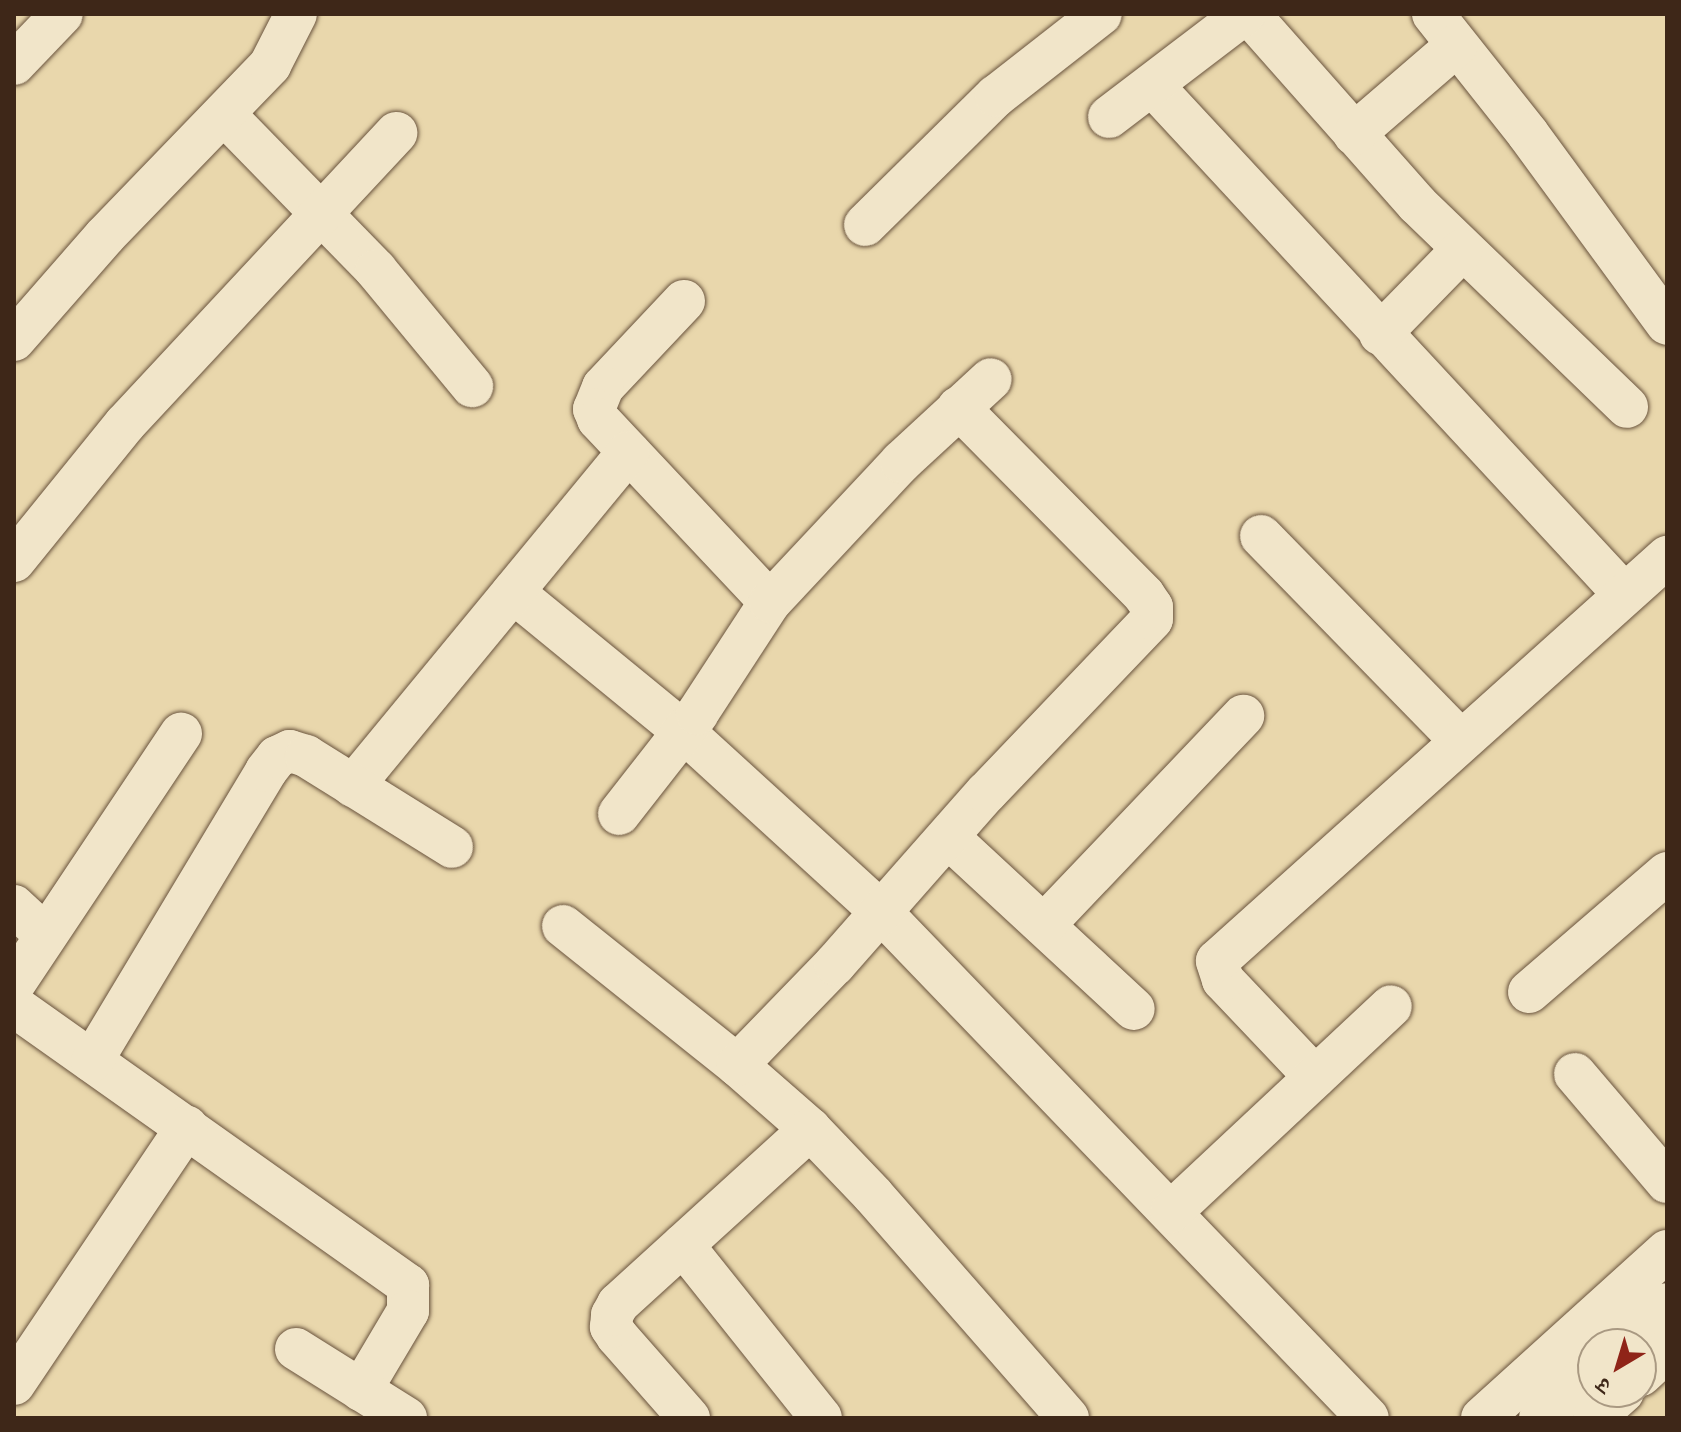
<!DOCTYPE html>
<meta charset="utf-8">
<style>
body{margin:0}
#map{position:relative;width:1681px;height:1432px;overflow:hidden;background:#e9d7ac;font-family:Cardo,"Noto Serif Devanagari",serif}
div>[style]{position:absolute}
.roads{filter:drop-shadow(0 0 2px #69533d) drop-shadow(0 0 2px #69533d)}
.minor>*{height:42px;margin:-21px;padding:0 21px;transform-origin:21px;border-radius:21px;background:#f1e5c9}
span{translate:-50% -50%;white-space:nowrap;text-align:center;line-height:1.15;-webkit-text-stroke:6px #f1e5c9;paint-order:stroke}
.frame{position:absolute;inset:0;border:16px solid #3e2718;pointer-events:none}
.north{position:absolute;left:1577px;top:1328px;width:80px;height:80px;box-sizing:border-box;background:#f1e5c9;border:2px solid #a99982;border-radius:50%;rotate:218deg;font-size:22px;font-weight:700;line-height:32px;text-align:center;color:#3e2718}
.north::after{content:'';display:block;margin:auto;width:28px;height:36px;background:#8f2418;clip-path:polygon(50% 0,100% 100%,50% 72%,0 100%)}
</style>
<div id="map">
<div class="roads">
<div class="minor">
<div style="left:1249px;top:14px;width:254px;rotate:48.5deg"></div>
<div style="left:1417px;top:204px;width:292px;rotate:44deg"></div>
<div style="left:1433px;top:14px;width:153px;rotate:51.6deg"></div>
<div style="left:1528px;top:134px;width:235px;rotate:53.8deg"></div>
<div style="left:14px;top:64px;width:69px;rotate:-46.2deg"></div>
<div style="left:1152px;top:85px;width:694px;rotate:47.16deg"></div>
<div style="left:224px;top:114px;width:218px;rotate:45.7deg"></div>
<div style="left:376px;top:270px;width:151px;rotate:50.4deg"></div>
<div style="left:1109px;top:117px;width:170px;rotate:-37.3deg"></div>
<div style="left:1354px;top:134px;width:136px;rotate:-40.8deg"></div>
<div style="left:865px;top:225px;width:184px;rotate:-44.6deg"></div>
<div style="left:996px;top:96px;width:133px;rotate:-38deg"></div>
<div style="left:684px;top:301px;width:118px;rotate:133.3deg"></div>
<div style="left:603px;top:387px;width:24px;rotate:112deg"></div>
<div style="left:594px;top:409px;width:11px;rotate:68deg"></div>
<div style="left:598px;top:419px;width:251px;rotate:46.8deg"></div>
<div style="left:1380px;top:334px;width:117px;rotate:-45.7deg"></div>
<div style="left:14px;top:340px;width:138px;rotate:-48.8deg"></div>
<div style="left:105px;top:236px;width:238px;rotate:-46deg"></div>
<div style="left:270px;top:65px;width:57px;rotate:-63deg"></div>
<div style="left:1261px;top:536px;width:285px;rotate:45.7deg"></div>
<div style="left:14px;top:561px;width:176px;rotate:-51deg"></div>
<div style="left:125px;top:424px;width:398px;rotate:-47deg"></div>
<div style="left:513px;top:592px;width:220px;rotate:39.3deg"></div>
<div style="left:683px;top:731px;width:268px;rotate:42.4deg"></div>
<div style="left:881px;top:912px;width:702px;rotate:46.1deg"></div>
<div style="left:353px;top:786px;width:433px;rotate:-50.5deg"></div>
<div style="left:619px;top:814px;width:127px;rotate:-52deg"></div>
<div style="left:697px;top:714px;width:134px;rotate:-56.9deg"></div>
<div style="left:770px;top:602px;width:192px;rotate:-46.9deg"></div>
<div style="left:901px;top:462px;width:122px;rotate:-42.7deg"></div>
<div style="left:948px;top:837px;width:253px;rotate:42.8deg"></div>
<div style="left:14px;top:906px;width:42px;rotate:43.1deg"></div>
<div style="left:1044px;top:925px;width:289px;rotate:-46.4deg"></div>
<div style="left:563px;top:926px;width:223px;rotate:38.6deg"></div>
<div style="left:737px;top:1065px;width:97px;rotate:41.2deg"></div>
<div style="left:810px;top:1129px;width:91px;rotate:46.3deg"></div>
<div style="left:873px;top:1195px;width:296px;rotate:48.8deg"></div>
<div style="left:14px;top:984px;width:301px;rotate:-56.3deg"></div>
<div style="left:1529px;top:992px;width:182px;rotate:-40.8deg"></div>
<div style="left:14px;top:1006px;width:483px;rotate:35.3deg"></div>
<div style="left:408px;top:1285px;width:26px;rotate:90deg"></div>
<div style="left:408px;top:1311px;width:92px;rotate:120.7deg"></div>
<div style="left:92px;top:1061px;width:338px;rotate:-59deg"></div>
<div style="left:266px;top:771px;width:18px;rotate:-52deg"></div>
<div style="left:277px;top:757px;width:14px;rotate:-25deg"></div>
<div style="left:290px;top:751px;width:17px;rotate:17deg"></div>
<div style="left:306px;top:756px;width:172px;rotate:31.9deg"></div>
<div style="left:737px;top:1065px;width:141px;rotate:-45.9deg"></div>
<div style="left:835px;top:964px;width:228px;rotate:-48.6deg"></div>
<div style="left:986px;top:793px;width:240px;rotate:-46.3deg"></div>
<div style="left:1152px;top:619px;width:12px;rotate:-90deg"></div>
<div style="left:1152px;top:607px;width:14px;rotate:-124deg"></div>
<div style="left:1144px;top:595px;width:264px;rotate:-134.7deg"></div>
<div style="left:1575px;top:1074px;width:142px;rotate:49.6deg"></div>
<div style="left:1315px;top:1077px;width:134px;rotate:-133.5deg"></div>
<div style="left:1223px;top:980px;width:20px;rotate:-108deg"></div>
<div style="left:1217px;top:961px;width:605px;rotate:-41.92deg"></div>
<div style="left:1171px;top:1212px;width:301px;rotate:-43.1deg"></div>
<div style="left:683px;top:1245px;width:221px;rotate:51.4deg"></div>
<div style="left:1622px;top:1344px;width:60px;rotate:-41.6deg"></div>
<div style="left:296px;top:1349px;width:130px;rotate:32.1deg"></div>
<div style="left:1641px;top:1375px;width:35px;rotate:-43deg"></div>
<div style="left:14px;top:1384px;width:310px;rotate:-56.1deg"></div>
<div style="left:689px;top:1418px;width:109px;rotate:-131.3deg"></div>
<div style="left:617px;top:1336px;width:11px;rotate:-124deg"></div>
<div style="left:611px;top:1327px;width:12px;rotate:-85deg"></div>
<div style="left:612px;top:1315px;width:13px;rotate:-61deg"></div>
<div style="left:618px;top:1304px;width:260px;rotate:-42.3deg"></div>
<div style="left:1482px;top:1418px;width:249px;rotate:-42.1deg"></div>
<div style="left:1540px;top:1418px;width:72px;rotate:-42.2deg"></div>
<div style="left:1594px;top:1418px;width:39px;rotate:-42deg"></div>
</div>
</div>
<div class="frame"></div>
<div class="north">उ</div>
</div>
